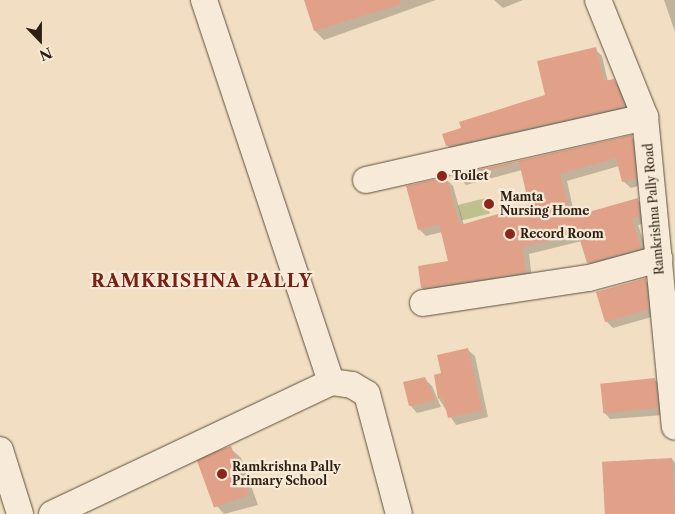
<!DOCTYPE html>
<style>
body{margin:0}
#map{position:relative;width:675px;height:514px;overflow:hidden;background:#f2dfc3;font-family:"Libre Caslon Text",serif}
div>[style]{position:absolute}
.green>*{inset:0;background:#bfc090;transform-origin:0 0}
.shadow>*{inset:0;background:#0003}
.building>*{inset:0;background:#e1a088;transform-origin:0 0}
.roads{filter:drop-shadow(0 0 1px #5e503e) drop-shadow(0 0 1px #5e503e)}
.street>*{height:26px;margin:-13px;padding:0 13px;transform-origin:13px;border-radius:13px;background:#f7ead8}
.dots>*{width:14px;height:14px;translate:-50% -50%;box-sizing:border-box;border:2px solid #f7ead8;border-radius:50%}
span{translate:-50% -50%;white-space:nowrap;text-align:center;line-height:1.15;-webkit-text-stroke:4.5px #f7ead8;paint-order:stroke}
.poi-label{font-size:12px;color:#2d2012;font-weight:700}
.left{translate:0 -50%;text-align:left}
.street-label{font-size:12px;color:#2d2012}
.district-label{font-size:18px;color:#7a1f14;font-weight:700;letter-spacing:1px}
.north{position:absolute;left:15px;top:15px;width:50px;height:50px;-webkit-text-stroke:4px #f7ead8;paint-order:stroke;rotate:158deg;font-size:14px;font-weight:700;line-height:20px;text-align:center;color:#2d2012}
.north::after{content:'';display:block;margin:auto;width:18px;height:22px;background:#2d2012;clip-path:polygon(50% 0,100% 100%,50% 72%,0 100%)}
</style>
<div id="map">
<div class="green">
<div style="left:486px;top:198px;width:16px;height:29px;rotate:76deg"></div>
</div>
<div class="shadow">
<div style="clip-path:polygon(306px 0,436px 0,324px 40px,315px 31px)"></div>
<div style="clip-path:polygon(494px 0,523px 0,503px 8px)"></div>
<div style="clip-path:polygon(664px 0,675px 0,675px 32px)"></div>
<div style="clip-path:polygon(595px 49px,602px 56px,608px 82px,613px 80px,620px 87px,630px 113px,454px 153px,448px 146px,444px 135px,546px 96px)"></div>
<div style="clip-path:polygon(631px 137px,638px 144px,642px 185px,631px 188px,623px 181px,619px 166px,567px 181px,575px 217px,637px 200px,645px 207px,646px 223px,638px 225px,648px 255px,595px 269px,588px 262px,582px 241px,529px 254px,532px 279px,429px 295px,422px 288px,449px 262px,442px 232px,426px 236px,419px 229px,446px 179px,453px 186px,464px 225px,531px 206px,522px 170px,466px 185px,458px 176px)"></div>
<div style="clip-path:polygon(645px 280px,652px 287px,655px 316px,613px 328px,606px 321px)"></div>
<div style="clip-path:polygon(467px 349px,475px 356px,488px 417px,456px 425px,439px 399px)"></div>
<div style="clip-path:polygon(424px 378px,432px 386px,441px 407px,417px 413px,410px 405px)"></div>
<div style="clip-path:polygon(655px 380px,662px 387px,665px 415px,610px 419px,603px 411px)"></div>
<div style="clip-path:polygon(230px 448px,241px 458px,258px 505px,224px 514px,216px 505px)"></div>
<div style="clip-path:polygon(672px 459px,675px 463px,675px 514px,608px 514px)"></div>
</div>
<div class="building">
<div style="clip-path:polygon(304px 0,400px 0,401px 4px,314px 31px)"></div>
<div style="clip-path:polygon(596px 47px,604px 81px,614px 79px,625px 106px,446px 146px,442px 134px,461px 128px,459px 122px,545px 95px,537px 61px)"></div>
<div style="clip-path:polygon(632px 135px,636px 178px,622px 182px,616px 158px,560px 174px,571px 217px,638px 198px,640px 216px,632px 218px,641px 248px,587px 263px,578px 234px,522px 247px,526px 272px,421px 288px,418px 266px,448px 261px,439px 224px,418px 230px,406px 186px,446px 177px,460px 225px,529px 205px,519px 162px,458px 179px,456px 175px)"></div>
<div style="clip-path:polygon(646px 278px,648px 309px,605px 322px,596px 292px)"></div>
<div style="clip-path:polygon(468px 348px,482px 410px,448px 418px,443px 398px,438px 399px,434px 375px,441px 373px,437px 355px)"></div>
<div style="clip-path:polygon(425px 377px,435px 400px,409px 406px,403px 382px)"></div>
<div style="left:655px;top:378px;width:30px;height:55px;rotate:84deg"></div>
<div style="left:231px;top:446px;width:52px;height:37px;rotate:70deg"></div>
<div style="left:672px;top:458px;width:56px;height:70px;rotate:87deg"></div>
</div>
<div class="roads">
<div class="street">
<div style="left:204px;top:0;width:403px;rotate:71.6deg"></div>
<div style="left:331px;top:382px;width:21px;rotate:8deg"></div>
<div style="left:352px;top:385px;width:17px;rotate:31deg"></div>
<div style="left:367px;top:394px;width:124px;rotate:75.1deg"></div>
<div style="left:598px;top:0;width:126px;rotate:68.1deg"></div>
<div style="left:645px;top:117px;width:311px;rotate:84.5deg"></div>
<div style="left:366px;top:180px;width:286px;rotate:-12.7deg"></div>
<div style="left:423px;top:303px;width:168px;rotate:-8.6deg"></div>
<div style="left:589px;top:278px;width:73px;rotate:-15.2deg"></div>
<div style="left:0;top:450px;width:67px;rotate:72.6deg"></div>
<div style="left:52px;top:514px;width:309px;rotate:-25.3deg"></div>
</div>
</div>
<div class="dots">
<div style="left:442px;top:176px;background:#8f2418"></div>
<div style="left:489px;top:204px;background:#8f2418"></div>
<div style="left:510px;top:234px;background:#8f2418"></div>
<div style="left:222px;top:474px;background:#8f2418"></div>
</div>
<div class="poi-label">
<span class="left" style="left:452px;top:176px">Toilet</span>
<span class="left" style="left:500px;top:204px">Mamta<br>Nursing Home</span>
<span class="left" style="left:520px;top:234px">Record Room</span>
<span class="left" style="left:232px;top:474px">Ramkrishna Pally<br>Primary School</span>
</div>
<div class="street-label">
<span style="left:654px;top:209px;rotate:-95deg">Ramkrishna Pally Road</span>
</div>
<div class="district-label">
<span style="left:202px;top:281px">RAMKRISHNA PALLY</span>
</div>
<div class="north">N</div>
</div>
